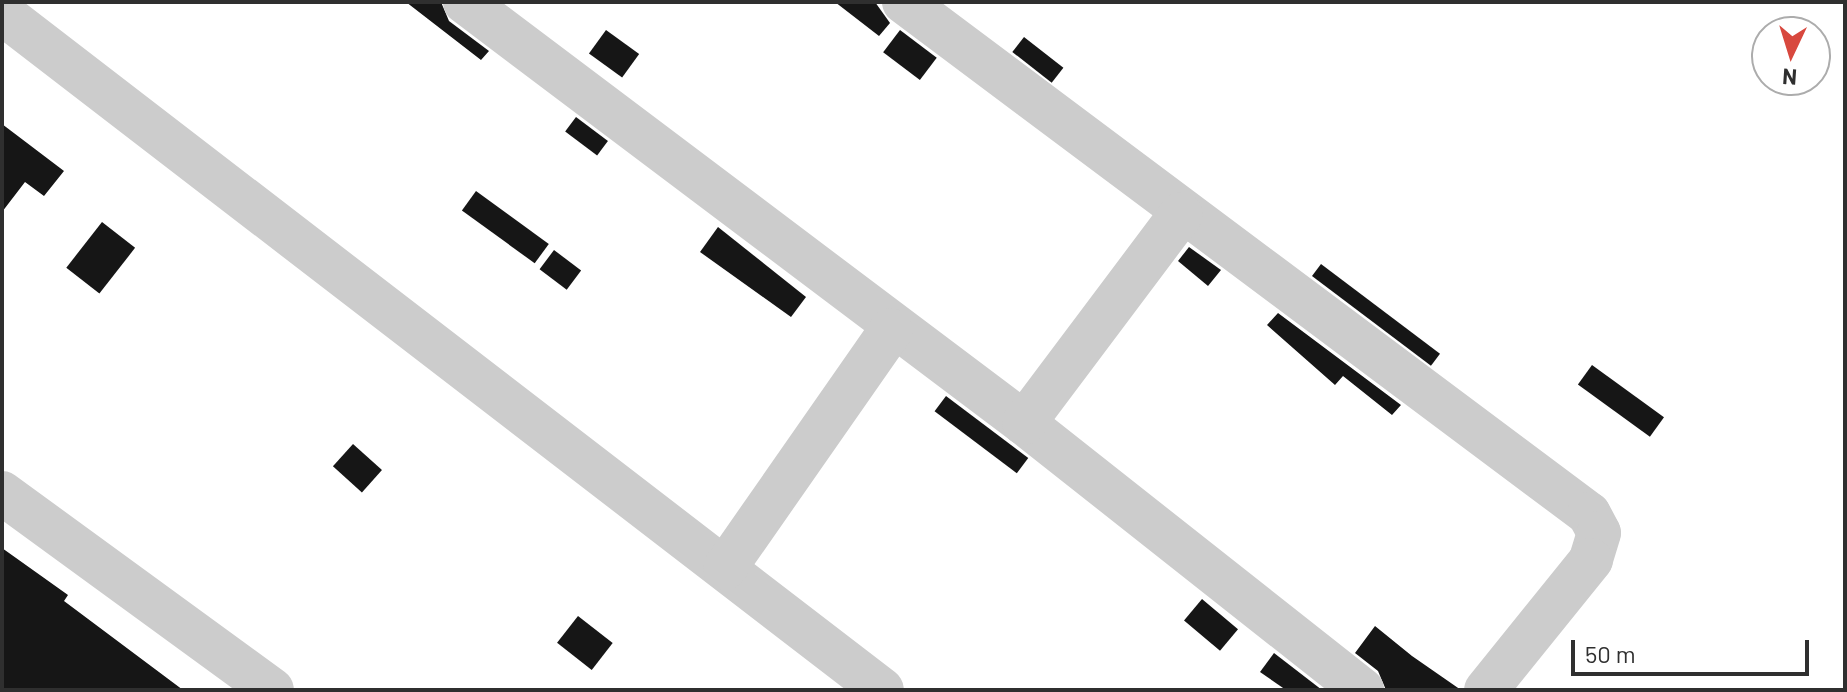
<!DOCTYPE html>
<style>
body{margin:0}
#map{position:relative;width:1847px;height:692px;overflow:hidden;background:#fff;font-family:Barlow,sans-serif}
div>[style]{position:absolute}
.building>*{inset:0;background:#161616;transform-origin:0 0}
.minor>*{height:44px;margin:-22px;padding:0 22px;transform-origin:22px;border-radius:22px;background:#ccc}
span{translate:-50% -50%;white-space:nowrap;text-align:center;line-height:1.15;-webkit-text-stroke:8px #fff;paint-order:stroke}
.frame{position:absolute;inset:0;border:4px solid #2f2f2f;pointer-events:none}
.north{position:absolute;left:1751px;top:16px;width:80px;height:80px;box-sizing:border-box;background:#fff;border:2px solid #acacac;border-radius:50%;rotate:184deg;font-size:22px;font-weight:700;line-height:32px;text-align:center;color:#2f2f2f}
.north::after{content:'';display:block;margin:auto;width:28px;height:36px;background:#d8483e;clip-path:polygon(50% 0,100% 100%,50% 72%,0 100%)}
.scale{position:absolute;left:1571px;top:640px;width:238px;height:36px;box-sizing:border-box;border:4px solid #2f2f2f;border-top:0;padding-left:10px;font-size:24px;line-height:28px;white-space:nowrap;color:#2f2f2f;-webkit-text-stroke:6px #fff;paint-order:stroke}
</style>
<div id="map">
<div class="building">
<div style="clip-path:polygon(406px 2px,441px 2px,449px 21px,489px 51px,481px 60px)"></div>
<div style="clip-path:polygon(835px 2px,875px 2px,890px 23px,879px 36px)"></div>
<div style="left:606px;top:30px;width:41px;height:29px;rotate:36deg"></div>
<div style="left:900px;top:30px;width:46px;height:28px;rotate:37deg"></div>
<div style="left:1024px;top:37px;width:50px;height:19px;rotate:38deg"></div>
<div style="left:576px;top:117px;width:40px;height:18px;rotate:37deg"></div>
<div style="clip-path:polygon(2px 124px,64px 171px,44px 196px,25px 182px,2px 212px)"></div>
<div style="left:476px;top:191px;width:90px;height:24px;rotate:36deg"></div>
<div style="left:102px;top:222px;width:42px;height:58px;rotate:38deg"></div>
<div style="clip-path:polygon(718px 227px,806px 297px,791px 317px,700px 252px)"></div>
<div style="clip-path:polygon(1189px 247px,1221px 270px,1208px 286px,1178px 261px)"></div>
<div style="left:554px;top:250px;width:34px;height:24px;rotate:37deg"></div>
<div style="left:1321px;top:264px;width:149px;height:15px;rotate:37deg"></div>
<div style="clip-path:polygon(1278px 313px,1401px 405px,1392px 415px,1343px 376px,1335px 385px,1267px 325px)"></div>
<div style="left:1592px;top:365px;width:89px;height:24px;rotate:36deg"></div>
<div style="left:946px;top:396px;width:103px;height:19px;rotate:37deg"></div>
<div style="left:353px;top:444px;width:39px;height:30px;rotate:42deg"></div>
<div style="clip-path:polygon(2px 548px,68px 595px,64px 601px,183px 690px,2px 690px)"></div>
<div style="left:1202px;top:599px;width:47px;height:28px;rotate:40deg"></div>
<div style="left:578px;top:616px;width:44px;height:34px;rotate:38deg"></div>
<div style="clip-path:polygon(1375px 626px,1412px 656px,1461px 690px,1386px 690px,1378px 671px,1355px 653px)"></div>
<div style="clip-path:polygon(1274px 653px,1322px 690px,1286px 690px,1260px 672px)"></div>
</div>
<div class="minor">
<div style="left:465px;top:2px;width:700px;rotate:36.98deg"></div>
<div style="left:1024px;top:423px;width:431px;rotate:38.3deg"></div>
<div style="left:904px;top:2px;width:855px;rotate:36.78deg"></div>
<div style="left:1589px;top:514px;width:21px;rotate:62deg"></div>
<div style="left:1599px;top:533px;width:28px;rotate:107deg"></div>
<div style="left:1591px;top:560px;width:167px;rotate:128.9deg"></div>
<div style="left:2px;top:13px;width:1110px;rotate:37.57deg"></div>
<div style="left:1024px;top:423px;width:261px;rotate:-53.1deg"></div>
<div style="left:2px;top:493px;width:334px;rotate:36.1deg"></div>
<div style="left:725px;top:568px;width:290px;rotate:-55.1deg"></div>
</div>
<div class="frame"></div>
<div class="north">N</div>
<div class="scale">50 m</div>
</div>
